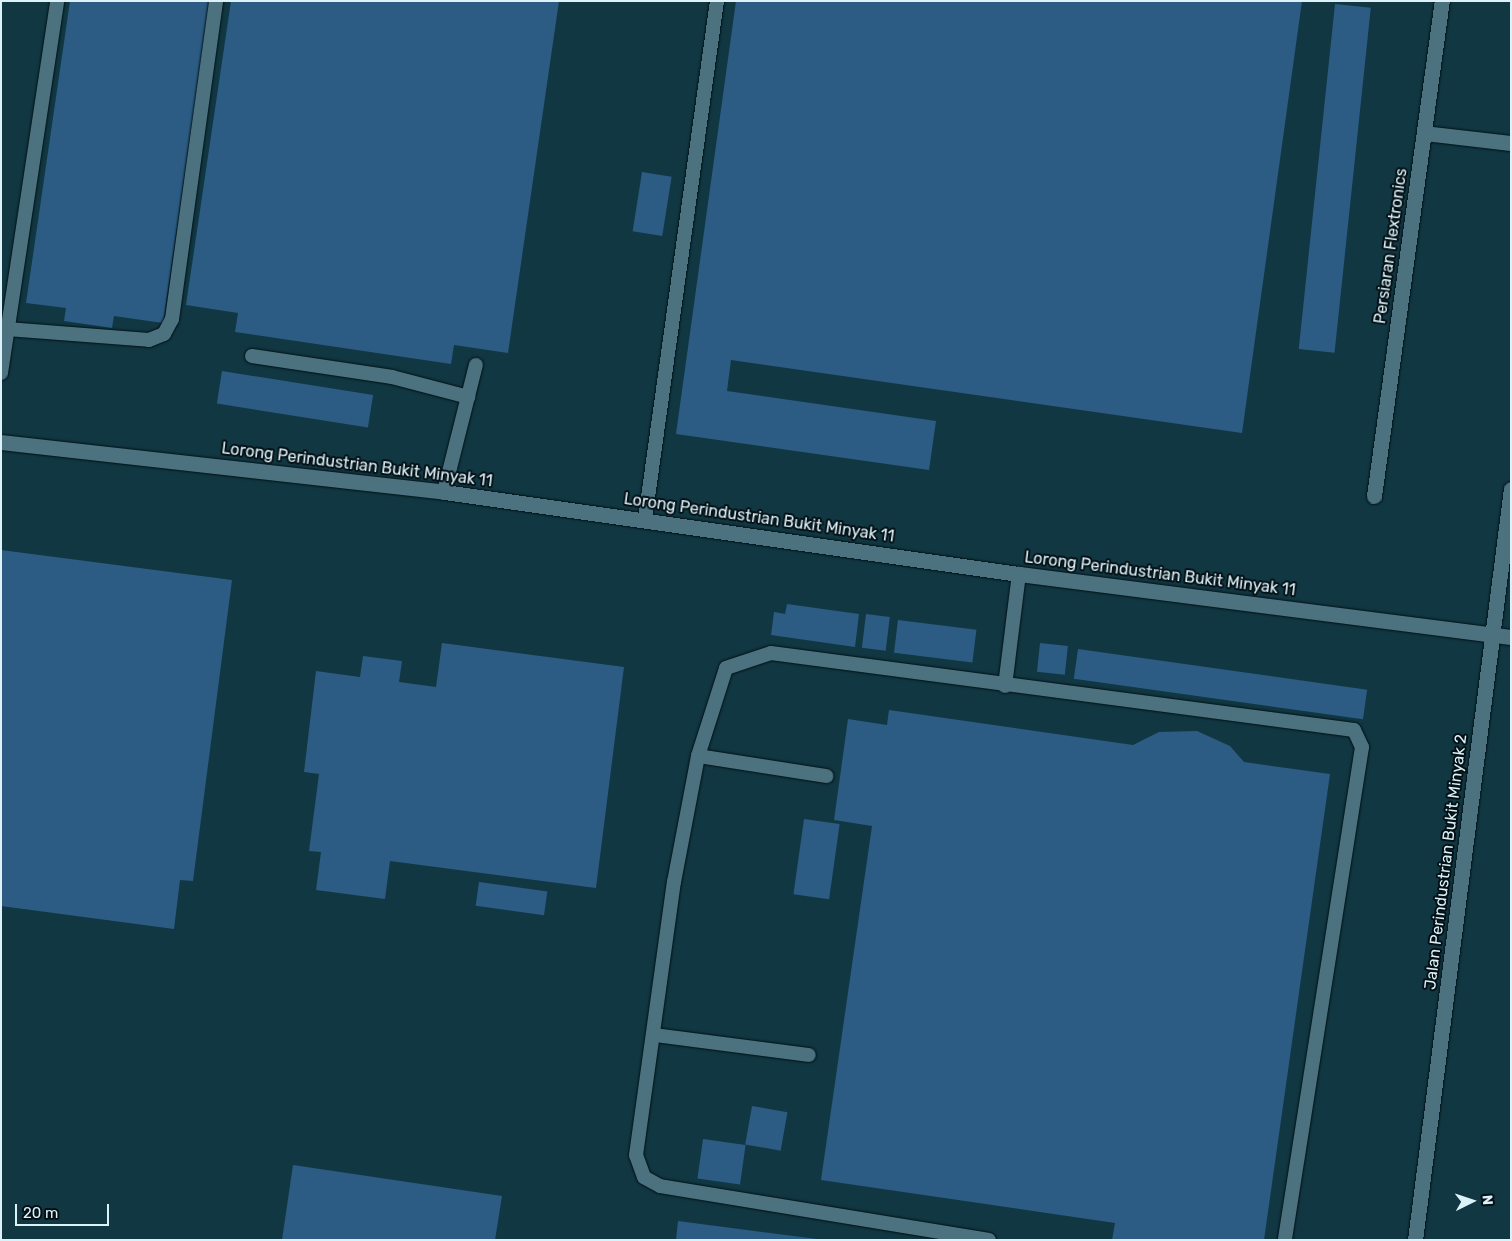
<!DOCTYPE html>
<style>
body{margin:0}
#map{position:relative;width:1512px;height:1241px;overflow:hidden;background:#012935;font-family:Rubik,sans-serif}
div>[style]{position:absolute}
.built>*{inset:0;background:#113742;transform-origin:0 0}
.building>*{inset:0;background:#2c5c84;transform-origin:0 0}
.roads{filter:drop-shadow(0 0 1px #011016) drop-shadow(0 0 1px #011016)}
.lane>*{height:14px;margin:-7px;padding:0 7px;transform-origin:7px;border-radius:7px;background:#4c727f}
.street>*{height:15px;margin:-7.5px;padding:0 7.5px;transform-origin:7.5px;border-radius:7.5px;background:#4c727f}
span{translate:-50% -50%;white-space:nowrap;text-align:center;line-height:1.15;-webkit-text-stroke:4px #031015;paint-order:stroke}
.street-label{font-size:16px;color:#ddf1f9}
.frame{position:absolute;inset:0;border:2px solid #ddf1f9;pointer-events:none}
.north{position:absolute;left:1447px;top:1176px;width:50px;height:50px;-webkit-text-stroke:4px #031015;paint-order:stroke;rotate:86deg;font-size:14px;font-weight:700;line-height:20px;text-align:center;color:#ddf1f9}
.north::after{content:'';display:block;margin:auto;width:18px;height:22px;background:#ddf1f9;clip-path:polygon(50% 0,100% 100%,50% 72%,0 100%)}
.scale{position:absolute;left:15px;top:1204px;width:94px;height:22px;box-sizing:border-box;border:2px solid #ddf1f9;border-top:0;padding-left:6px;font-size:15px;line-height:18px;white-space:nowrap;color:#ddf1f9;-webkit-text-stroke:4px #031015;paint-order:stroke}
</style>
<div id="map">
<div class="built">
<div style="left:1px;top:1px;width:1510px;height:1239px"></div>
</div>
<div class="building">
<div style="clip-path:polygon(70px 1px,210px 1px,163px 323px,114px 316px,112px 328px,64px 321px,66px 308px,26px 303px)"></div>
<div style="clip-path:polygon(231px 1px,559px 1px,508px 353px,454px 345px,451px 364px,235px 332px,238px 313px,186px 305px)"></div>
<div style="clip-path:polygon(736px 1px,1302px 1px,1242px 433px,731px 360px,727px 391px,936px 421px,929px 470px,676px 434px)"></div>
<div style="left:1335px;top:4px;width:36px;height:347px;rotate:6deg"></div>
<div style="left:642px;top:172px;width:30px;height:60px;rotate:9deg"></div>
<div style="left:222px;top:371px;width:153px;height:33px;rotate:9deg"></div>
<div style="clip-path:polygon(1px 550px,232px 580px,193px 881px,180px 880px,174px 929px,1px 906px)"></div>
<div style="clip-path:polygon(787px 604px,859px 614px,855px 647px,771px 635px,774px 612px,785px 614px)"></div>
<div style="left:866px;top:614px;width:24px;height:34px;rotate:7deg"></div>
<div style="left:898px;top:620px;width:79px;height:33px;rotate:7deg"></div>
<div style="clip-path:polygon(442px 643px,624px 667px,596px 888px,390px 861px,385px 899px,316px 890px,321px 852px,309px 851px,319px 774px,304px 772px,316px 671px,360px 677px,363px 656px,402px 661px,399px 682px,436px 687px)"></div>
<div style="left:1040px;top:643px;width:28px;height:29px;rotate:6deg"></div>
<div style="left:1078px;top:649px;width:292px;height:30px;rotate:8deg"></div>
<div style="clip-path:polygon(889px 710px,1133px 745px,1159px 732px,1197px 731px,1230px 746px,1244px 762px,1330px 774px,1264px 1240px,1112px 1240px,1115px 1223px,821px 1180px,872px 826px,834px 820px,848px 719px,887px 725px)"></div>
<div style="left:804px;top:819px;width:36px;height:76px;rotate:8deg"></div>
<div style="left:479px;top:882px;width:69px;height:24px;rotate:8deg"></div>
<div style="left:752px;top:1106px;width:36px;height:39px;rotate:10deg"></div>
<div style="left:703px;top:1139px;width:43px;height:40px;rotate:8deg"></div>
<div style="clip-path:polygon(293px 1165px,502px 1196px,495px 1240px,282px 1240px)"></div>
<div style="clip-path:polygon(678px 1221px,817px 1239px,817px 1240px,676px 1240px)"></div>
</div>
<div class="roads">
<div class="lane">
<div style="left:7px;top:329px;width:142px;rotate:4.4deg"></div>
<div style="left:149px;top:340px;width:16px;rotate:-22deg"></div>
<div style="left:164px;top:334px;width:17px;rotate:-62deg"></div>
<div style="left:172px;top:319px;width:321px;rotate:-82.1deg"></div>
<div style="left:252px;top:356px;width:142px;rotate:8.5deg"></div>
<div style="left:392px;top:377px;width:79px;rotate:14.7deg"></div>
<div style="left:1px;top:373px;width:376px;rotate:-81.4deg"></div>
<div style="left:444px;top:492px;width:131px;rotate:-75.9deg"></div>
<div style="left:645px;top:519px;width:523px;rotate:-82.09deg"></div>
<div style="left:1005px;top:686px;width:113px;rotate:-82.9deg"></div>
<div style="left:698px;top:756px;width:130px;rotate:8.9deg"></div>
<div style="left:655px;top:1035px;width:155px;rotate:7.4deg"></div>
<div style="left:989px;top:1240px;width:333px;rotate:-170.7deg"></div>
<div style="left:660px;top:1186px;width:18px;rotate:-151deg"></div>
<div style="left:644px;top:1177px;width:23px;rotate:-110deg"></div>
<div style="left:636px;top:1155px;width:276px;rotate:-82.1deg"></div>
<div style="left:674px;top:882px;width:128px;rotate:-79.2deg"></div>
<div style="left:698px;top:756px;width:92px;rotate:-72.3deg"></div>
<div style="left:726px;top:668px;width:47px;rotate:-18.4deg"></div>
<div style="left:771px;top:653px;width:588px;rotate:7.52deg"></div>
<div style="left:1354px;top:730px;width:19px;rotate:65deg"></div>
<div style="left:1362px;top:747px;width:499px;rotate:98.9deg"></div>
</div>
<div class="street">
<div style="left:1424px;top:133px;width:88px;rotate:6.6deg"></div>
<div style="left:1px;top:442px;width:446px;rotate:6.4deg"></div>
<div style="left:444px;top:492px;width:581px;rotate:8.12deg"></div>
<div style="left:1019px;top:574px;width:496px;rotate:7.3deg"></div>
<div style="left:1374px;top:496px;width:500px;rotate:-82.2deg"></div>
<div style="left:1415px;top:1240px;width:757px;rotate:-82.72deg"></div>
</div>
</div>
<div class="street-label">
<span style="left:1391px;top:246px;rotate:-82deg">Persiaran Flextronics</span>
<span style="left:357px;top:465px;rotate:7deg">Lorong Perindustrian Bukit Minyak 11</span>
<span style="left:759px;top:518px;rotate:8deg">Lorong Perindustrian Bukit Minyak 11</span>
<span style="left:1160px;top:574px;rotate:7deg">Lorong Perindustrian Bukit Minyak 11</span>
<span style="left:1446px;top:862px;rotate:-83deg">Jalan Perindustrian Bukit Minyak 2</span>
</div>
<div class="frame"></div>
<div class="north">N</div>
<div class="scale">20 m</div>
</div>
